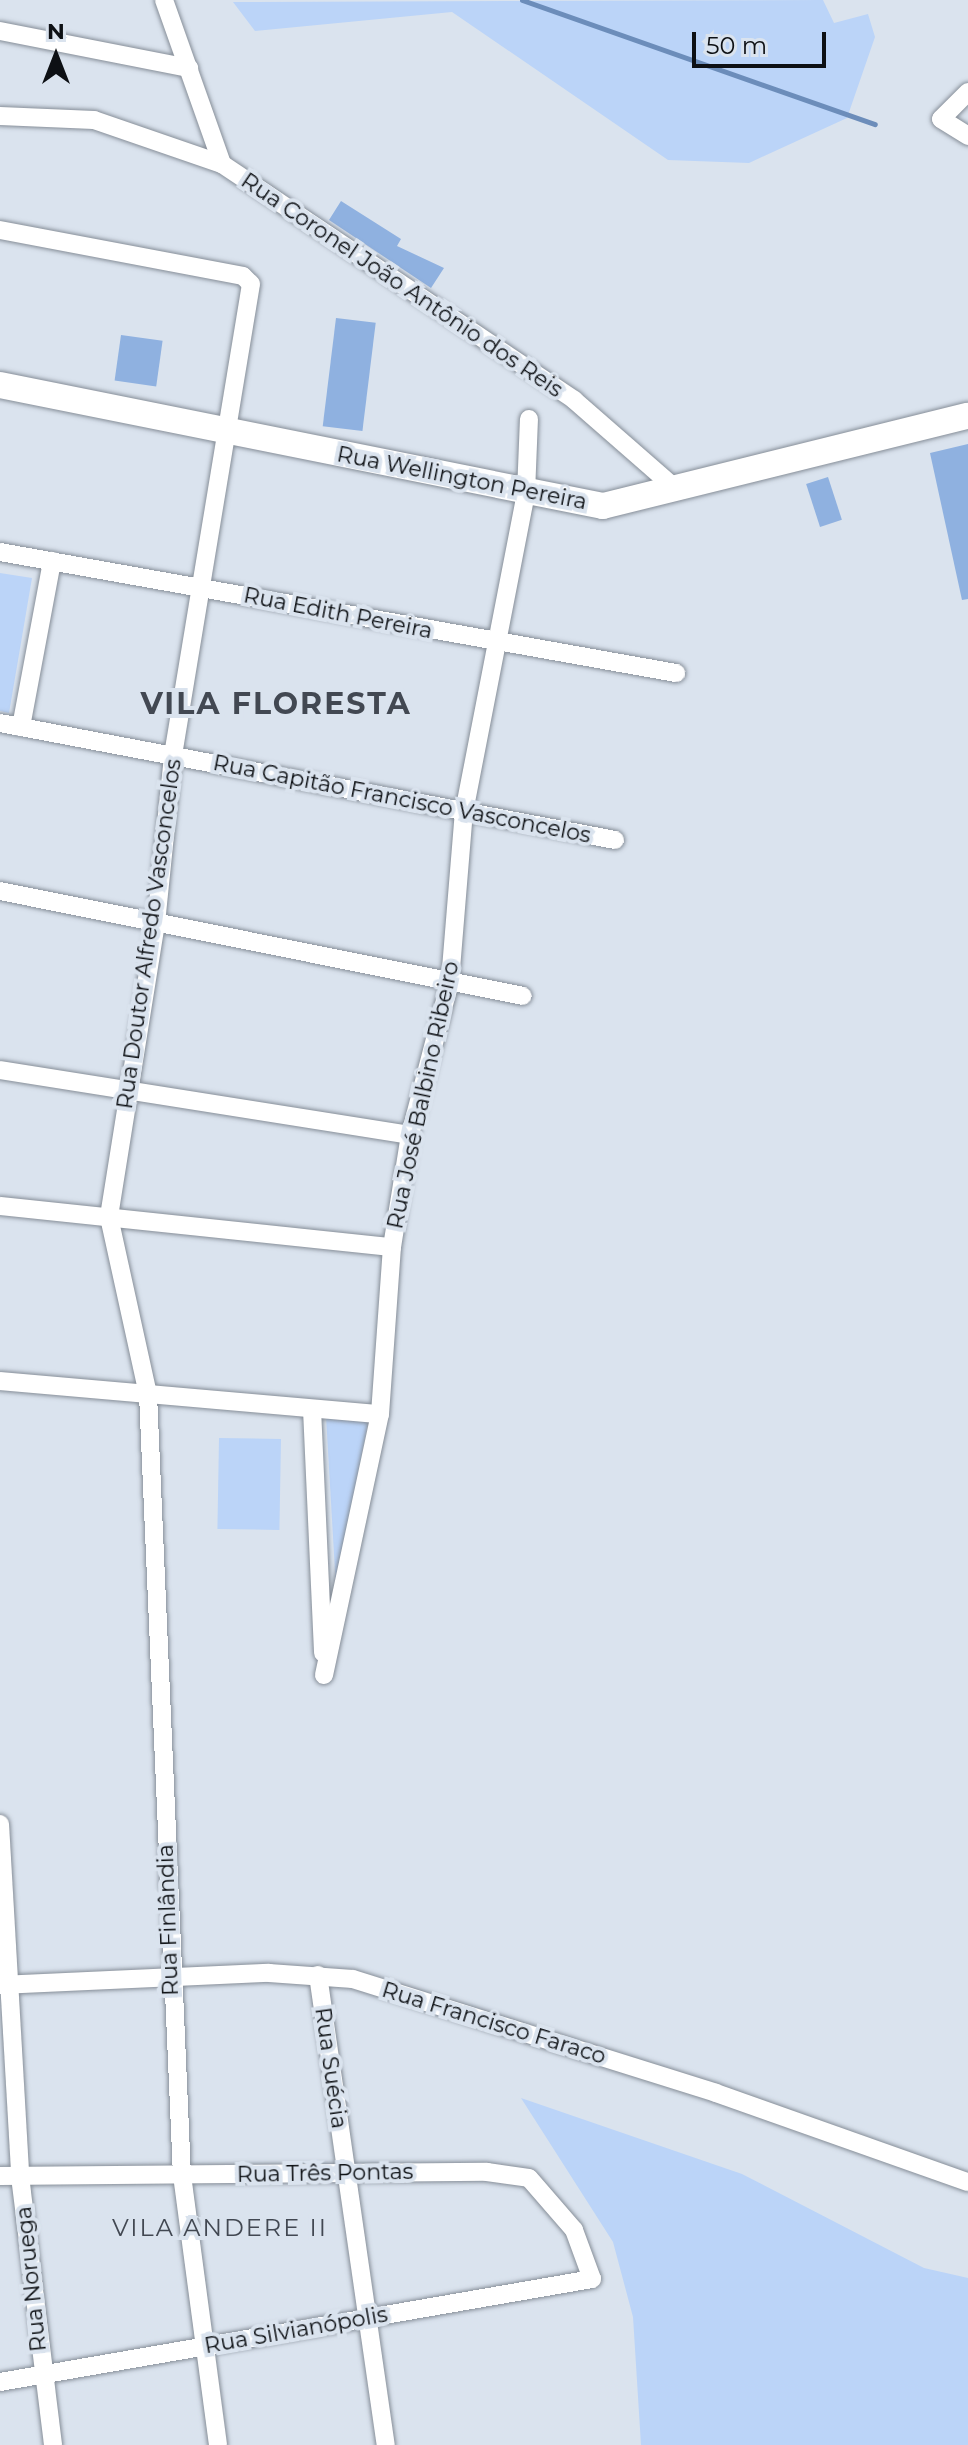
<!DOCTYPE html>
<meta charset="utf-8">
<style>
body{margin:0}
#map{position:relative;width:968px;height:2445px;overflow:hidden;background:#dae3ee;font-family:Montserrat,sans-serif}
div>[style]{position:absolute}
.green>*{inset:0;background:#bbd4f8;transform-origin:0 0}
.stream>*{height:5px;margin:-2.5px;padding:0 2.5px;transform-origin:2.5px;border-radius:2.5px;background:#6c8dba}
.building>*{inset:0;background:#8fb1e0;transform-origin:0 0}
.roads{filter:drop-shadow(0 0 2px #868e98) drop-shadow(0 0 2px #868e98)}
.minor>*{height:18px;margin:-9px;padding:0 9px;transform-origin:9px;border-radius:9px;background:#fff}
.secondary>*{height:26px;margin:-13px;padding:0 13px;transform-origin:13px;border-radius:13px;background:#fff}
span{translate:-50% -50%;white-space:nowrap;text-align:center;line-height:1.15;-webkit-text-stroke:8px #dae3ee;paint-order:stroke}
.street-label{font-size:22px;color:#0d1014}
.neighbourhood-label{font-size:24px;color:#424852;letter-spacing:2px}
.district-label{font-size:30px;color:#424852;font-weight:700;letter-spacing:2px}
.north{position:absolute;left:16px;top:16px;width:80px;height:80px;-webkit-text-stroke:6px #dae3ee;paint-order:stroke;rotate:0deg;font-size:22px;font-weight:700;line-height:32px;text-align:center;color:#0d1014}
.north::after{content:'';display:block;margin:auto;width:28px;height:36px;background:#0d1014;clip-path:polygon(50% 0,100% 100%,50% 72%,0 100%)}
.scale{position:absolute;left:692px;top:32px;width:134px;height:36px;box-sizing:border-box;border:4px solid #0d1014;border-top:0;padding-left:10px;font-size:24px;line-height:28px;white-space:nowrap;color:#0d1014;-webkit-text-stroke:6px #dae3ee;paint-order:stroke}
</style>
<div id="map">
<div class="green">
<div style="clip-path:polygon(823px 0,834px 23px,868px 14px,875px 37px,847px 118px,749px 163px,668px 160px,452px 12px,255px 31px,233px 2px)"></div>
<div style="clip-path:polygon(0 573px,32px 578px,9px 713px,0 711px)"></div>
<div style="clip-path:polygon(326px 1416px,368px 1422px,336px 1588px)"></div>
<div style="left:281px;top:1439px;width:91px;height:62px;rotate:91deg"></div>
<div style="clip-path:polygon(521px 2098px,742px 2174px,924px 2268px,968px 2278px,968px 2445px,641px 2445px,633px 2317px,613px 2242px)"></div>
</div>
<div class="stream">
<div style="left:522px;top:0;width:374px;rotate:19.4deg"></div>
</div>
<div class="building">
<div style="clip-path:polygon(341px 201px,401px 239px,397px 246px,444px 268px,431px 288px,329px 220px)"></div>
<div style="left:336px;top:318px;width:40px;height:109px;rotate:7deg"></div>
<div style="left:121px;top:335px;width:42px;height:46px;rotate:8deg"></div>
<div style="clip-path:polygon(968px 444px,968px 599px,962px 600px,930px 453px)"></div>
<div style="left:828px;top:477px;width:45px;height:23px;rotate:72deg"></div>
</div>
<div class="roads">
<div class="minor">
<div style="left:164px;top:0;width:174px;rotate:70.5deg"></div>
<div style="left:222px;top:164px;width:424px;rotate:33.8deg"></div>
<div style="left:574px;top:400px;width:137px;rotate:41.1deg"></div>
<div style="left:0;top:31px;width:193px;rotate:11.1deg"></div>
<div style="left:968px;top:92px;width:38px;rotate:135deg"></div>
<div style="left:941px;top:119px;width:32px;rotate:32deg"></div>
<div style="left:0;top:116px;width:94px;rotate:2.4deg"></div>
<div style="left:94px;top:120px;width:135px;rotate:19deg"></div>
<div style="left:0;top:230px;width:247px;rotate:10.7deg"></div>
<div style="left:243px;top:276px;width:11px;rotate:45deg"></div>
<div style="left:251px;top:284px;width:478px;rotate:99.4deg"></div>
<div style="left:173px;top:756px;width:168px;rotate:95.8deg"></div>
<div style="left:156px;top:923px;width:298px;rotate:99.1deg"></div>
<div style="left:109px;top:1217px;width:181px;rotate:77.6deg"></div>
<div style="left:148px;top:1394px;width:782px;rotate:87.51deg"></div>
<div style="left:182px;top:2175px;width:272px;rotate:82.4deg"></div>
<div style="left:0;top:552px;width:687px;rotate:10.15deg"></div>
<div style="left:0;top:723px;width:626px;rotate:10.77deg"></div>
<div style="left:21px;top:727px;width:169px;rotate:-79.4deg"></div>
<div style="left:0;top:891px;width:533px;rotate:11.35deg"></div>
<div style="left:0;top:1070px;width:415px;rotate:9deg"></div>
<div style="left:0;top:1206px;width:394px;rotate:6deg"></div>
<div style="left:0;top:1381px;width:381px;rotate:5deg"></div>
<div style="left:312px;top:1409px;width:244px;rotate:87.4deg"></div>
<div style="left:324px;top:1675px;width:267px;rotate:-77.9deg"></div>
<div style="left:380px;top:1414px;width:167px;rotate:-85.9deg"></div>
<div style="left:392px;top:1247px;width:113px;rotate:-80.9deg"></div>
<div style="left:410px;top:1135px;width:159px;rotate:-75.4deg"></div>
<div style="left:450px;top:981px;width:170px;rotate:-85.3deg"></div>
<div style="left:464px;top:812px;width:325px;rotate:-79deg"></div>
<div style="left:526px;top:493px;width:74px;rotate:-87.7deg"></div>
<div style="left:0;top:1824px;width:353px;rotate:86.7deg"></div>
<div style="left:20px;top:2176px;width:271px;rotate:83deg"></div>
<div style="left:318px;top:1975px;width:475px;rotate:81.8deg"></div>
<div style="left:0;top:1985px;width:269px;rotate:-2.6deg"></div>
<div style="left:269px;top:1973px;width:84px;rotate:4.1deg"></div>
<div style="left:353px;top:1979px;width:380px;rotate:17.4deg"></div>
<div style="left:716px;top:2093px;width:267px;rotate:19.5deg"></div>
<div style="left:0;top:2176px;width:487px;rotate:-0.5deg"></div>
<div style="left:487px;top:2172px;width:42px;rotate:8.1deg"></div>
<div style="left:529px;top:2178px;width:69px;rotate:49.1deg"></div>
<div style="left:574px;top:2230px;width:52px;rotate:69.8deg"></div>
<div style="left:592px;top:2279px;width:601px;rotate:170.13deg"></div>
</div>
<div class="secondary">
<div style="left:0;top:385px;width:615px;rotate:11.35deg"></div>
<div style="left:603px;top:506px;width:376px;rotate:-13.9deg"></div>
</div>
</div>
<div class="street-label">
<span style="left:402px;top:285px;rotate:34deg">Rua Coronel João Antônio dos Reis</span>
<span style="left:462px;top:478px;rotate:11deg">Rua Wellington Pereira</span>
<span style="left:338px;top:613px;rotate:11deg">Rua Edith Pereira</span>
<span style="left:402px;top:799px;rotate:11deg">Rua Capitão Francisco Vasconcelos</span>
<span style="left:149px;top:934px;rotate:-82deg">Rua Doutor Alfredo Vasconcelos</span>
<span style="left:423px;top:1095px;rotate:-78deg">Rua José Balbino Ribeiro</span>
<span style="left:168px;top:1920px;rotate:-92deg">Rua Finlândia</span>
<span style="left:494px;top:2023px;rotate:17deg">Rua Francisco Faraco</span>
<span style="left:331px;top:2068px;rotate:82deg">Rua Suécia</span>
<span style="left:325px;top:2173px;rotate:-1deg">Rua Três Pontas</span>
<span style="left:31px;top:2279px;rotate:-96deg">Rua Noruega</span>
<span style="left:296px;top:2330px;rotate:-10deg">Rua Silvianópolis</span>
</div>
<div class="neighbourhood-label">
<span style="left:220px;top:2228px">VILA ANDERE II</span>
</div>
<div class="district-label">
<span style="left:276px;top:704px">VILA FLORESTA</span>
</div>
<div class="north">N</div>
<div class="scale">50 m</div>
</div>
